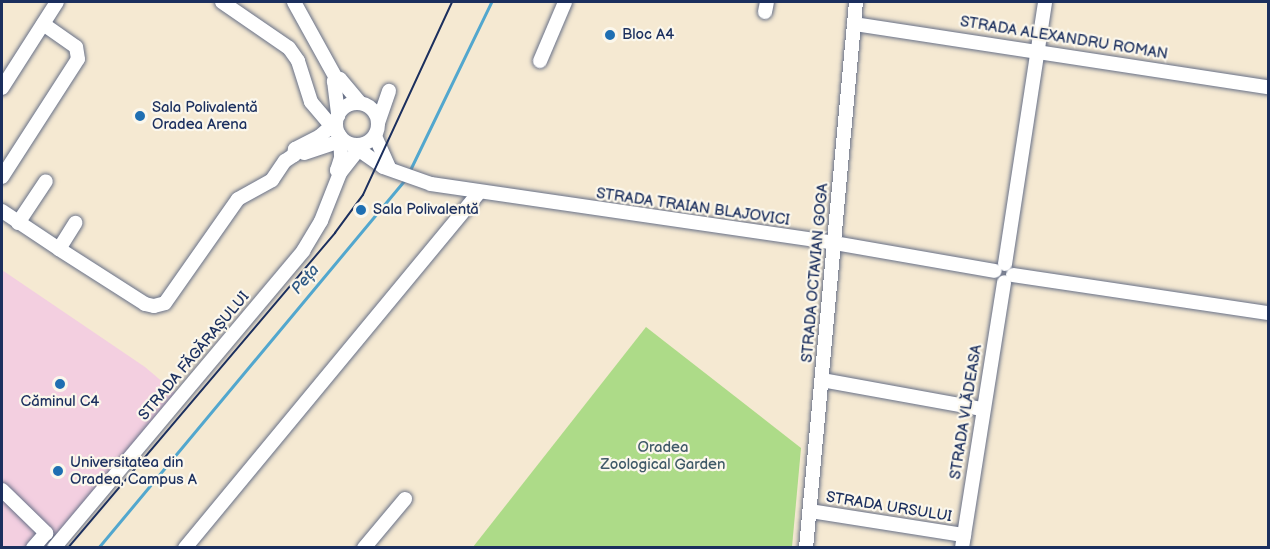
<!DOCTYPE html>
<meta charset="utf-8">
<style>
body{margin:0}
#map{position:relative;width:1270px;height:549px;overflow:hidden;background:#f5e9d2;font-family:"Balsamiq Sans",sans-serif}
div>[style]{position:absolute}
.built>*{inset:0;background:#f3cfe0}
.green>*{inset:0;background:#addb88}
.stream>*{height:3px;margin:-1.5px;padding:0 1.5px;transform-origin:1.5px;border-radius:1.5px;background:#52a7ce}
.roads{filter:drop-shadow(0 0 2px #677087) drop-shadow(0 0 2px #677087)}
.minor>*{height:14px;margin:-7px;padding:0 7px;transform-origin:7px;border-radius:7px;background:#fff}
.minor>.ring{margin:-7px;padding:0;box-sizing:content-box;background:none;border:14px solid #fff;border-radius:50%}
.tram>*{height:1.5px;margin:-0.75px;padding:0 0.75px;transform-origin:0.75px;border-radius:0.75px;background:#1b2f5e}
.dots>*{width:16px;height:16px;translate:-50% -50%;box-sizing:border-box;border:3px solid #fbf7ec;border-radius:50%}
span{translate:-50% -50%;white-space:nowrap;text-align:center;line-height:1.15;-webkit-text-stroke:4.5px #fbf7ec;paint-order:stroke}
.poi-label{font-size:15px;color:#1b2f5e}
.left{translate:0 -50%;text-align:left}
.street-label{font-size:15px;color:#1b2f5e}
.park-label{font-size:15px;color:#405a68}
.water-label{font-size:16px;color:#2e5985;font-style:italic}
.frame{position:absolute;inset:0;border:3px solid #1b2f5e;pointer-events:none}
</style>
<div id="map">
<div class="built">
<div style="clip-path:polygon(2px 270px,145px 367px,178px 395px,49px 547px,2px 547px)"></div>
</div>
<div class="green">
<div style="clip-path:polygon(646px 327px,801px 448px,792px 547px,473px 547px)"></div>
</div>
<div class="stream">
<div style="left:409px;top:172px;width:189px;rotate:-64.2deg"></div>
<div style="left:98px;top:548px;width:479px;rotate:-50.2deg"></div>
</div>
<div class="roads">
<div class="minor">
<div style="left:222px;top:2px;width:81px;rotate:34.5deg"></div>
<div style="left:289px;top:48px;width:16px;rotate:55deg"></div>
<div style="left:298px;top:61px;width:43px;rotate:72.4deg"></div>
<div style="left:311px;top:102px;width:43px;rotate:49.7deg"></div>
<div style="left:294px;top:2px;width:87px;rotate:61.1deg"></div>
<div style="left:336px;top:78px;width:4px;rotate:14deg"></div>
<div style="left:340px;top:79px;width:31px;rotate:50deg"></div>
<div style="left:765px;top:12px;width:10px;rotate:-79deg"></div>
<div style="left:854px;top:24px;width:419px;rotate:8.7deg"></div>
<div style="left:540px;top:61px;width:64px;rotate:-67deg"></div>
<div style="left:336px;top:78px;width:4px;rotate:124deg"></div>
<div style="left:334px;top:81px;width:35px;rotate:83deg"></div>
<div style="left:2px;top:88px;width:102px;rotate:-57.4deg"></div>
<div class="ring" style="left:336px;top:103px;width:28px;height:28px"></div>
<div style="left:378px;top:123px;width:34px;rotate:-71deg"></div>
<div style="left:340px;top:136px;width:22px;rotate:87deg"></div>
<div style="left:341px;top:158px;width:13px;rotate:108deg"></div>
<div style="left:337px;top:170px;width:4px;rotate:45deg"></div>
<div style="left:375px;top:136px;width:34px;rotate:66deg"></div>
<div style="left:352px;top:145px;width:38px;rotate:35deg"></div>
<div style="left:383px;top:167px;width:51px;rotate:19.5deg"></div>
<div style="left:431px;top:184px;width:408px;rotate:8.3deg"></div>
<div style="left:835px;top:243px;width:162px;rotate:9.9deg"></div>
<div style="left:304px;top:153px;width:41px;rotate:-18.4deg"></div>
<div style="left:2px;top:177px;width:140px;rotate:-57.2deg"></div>
<div style="left:78px;top:59px;width:12px;rotate:-99deg"></div>
<div style="left:76px;top:47px;width:40px;rotate:-145.1deg"></div>
<div style="left:2px;top:211px;width:69px;rotate:33.7deg"></div>
<div style="left:59px;top:249px;width:31px;rotate:-58deg"></div>
<div style="left:18px;top:223px;width:50px;rotate:-56.3deg"></div>
<div style="left:59px;top:249px;width:102px;rotate:32.6deg"></div>
<div style="left:145px;top:304px;width:9px;rotate:13deg"></div>
<div style="left:154px;top:306px;width:11px;rotate:-15deg"></div>
<div style="left:165px;top:303px;width:127px;rotate:-54.9deg"></div>
<div style="left:238px;top:199px;width:39px;rotate:-29deg"></div>
<div style="left:272px;top:180px;width:23px;rotate:-56deg"></div>
<div style="left:285px;top:161px;width:11px;rotate:-34deg"></div>
<div style="left:294px;top:155px;width:6px;rotate:-81deg"></div>
<div style="left:295px;top:149px;width:28px;rotate:-27deg"></div>
<div style="left:320px;top:136px;width:21px;rotate:-41deg"></div>
<div style="left:1005px;top:264px;width:265px;rotate:-81.3deg"></div>
<div style="left:1013px;top:275px;width:258px;rotate:8.5deg"></div>
<div style="left:822px;top:380px;width:163px;rotate:10.3deg"></div>
<div style="left:2px;top:490px;width:62px;rotate:44.3deg"></div>
<div style="left:46px;top:533px;width:20px;rotate:131deg"></div>
<div style="left:810px;top:511px;width:156px;rotate:8.9deg"></div>
<div style="left:54px;top:548px;width:388px;rotate:-50deg"></div>
<div style="left:303px;top:251px;width:35px;rotate:-59deg"></div>
<div style="left:321px;top:221px;width:52px;rotate:-68.4deg"></div>
<div style="left:340px;top:173px;width:36px;rotate:-52deg"></div>
<div style="left:185px;top:548px;width:461px;rotate:-50.4deg"></div>
<div style="left:364px;top:548px;width:64px;rotate:-50.1deg"></div>
<div style="left:806px;top:548px;width:548px;rotate:-84.77deg"></div>
<div style="left:962px;top:548px;width:269px;rotate:-81deg"></div>
</div>
</div>
<div class="tram">
<div style="left:68px;top:548px;width:413px;rotate:-49.7deg"></div>
<div style="left:335px;top:233px;width:47px;rotate:-53.6deg"></div>
<div style="left:363px;top:195px;width:213px;rotate:-65.2deg"></div>
</div>
<div class="dots">
<div style="left:610px;top:35px;background:#1f6fb2"></div>
<div style="left:140px;top:116px;background:#1f6fb2"></div>
<div style="left:361px;top:210px;background:#1f6fb2"></div>
<div style="left:60px;top:384px;background:#1f6fb2"></div>
<div style="left:58px;top:471px;background:#1f6fb2"></div>
</div>
<div class="poi-label">
<span class="left" style="left:622px;top:35px">Bloc A4</span>
<span class="left" style="left:152px;top:116px">Sala Polivalentă<br>Oradea Arena</span>
<span class="left" style="left:373px;top:210px">Sala Polivalentă</span>
<span style="left:60px;top:402px">Căminul C4</span>
<span class="left" style="left:70px;top:471px">Universitatea din<br>Oradea, Campus A</span>
</div>
<div class="street-label">
<span style="left:1064px;top:38px;rotate:9deg">STRADA ALEXANDRU ROMAN</span>
<span style="left:693px;top:207px;rotate:8deg">STRADA TRAIAN BLAJOVICI</span>
<span style="left:815px;top:273px;rotate:-85deg">STRADA OCTAVIAN GOGA</span>
<span style="left:194px;top:356px;rotate:-50deg">STRADA FĂGĂRAȘULUI</span>
<span style="left:966px;top:412px;rotate:-81deg">STRADA VLĂDEASA</span>
<span style="left:889px;top:507px;rotate:9deg">STRADA URSULUI</span>
</div>
<div class="park-label">
<span style="left:663px;top:456px">Oradea<br>Zoological Garden</span>
</div>
<div class="water-label">
<span style="left:306px;top:280px;rotate:-50deg">Peța</span>
</div>
<div class="frame"></div>
</div>
